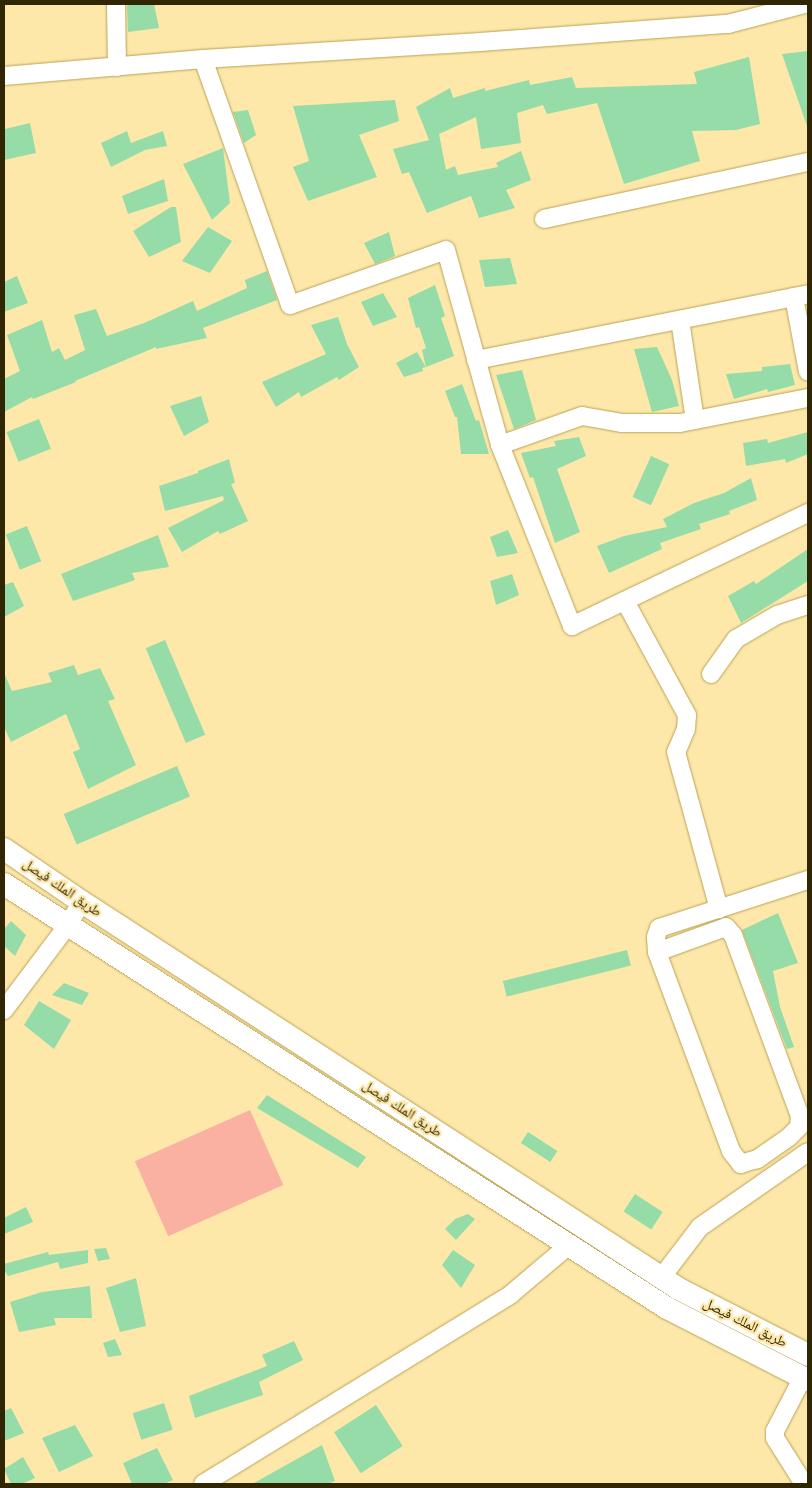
<!DOCTYPE html>
<meta charset="utf-8">
<style>
body{margin:0}
#map{position:relative;width:812px;height:1488px;overflow:hidden;background:#fde8aa;font-family:"Nunito Sans","Noto Naskh Arabic",sans-serif}
div>[style]{position:absolute}
.green>*{inset:0;background:#fab1a2;transform-origin:0 0}
.building>*{inset:0;background:#95dca8;transform-origin:0 0}
.roads{filter:drop-shadow(0 0 1px #bba254) drop-shadow(0 0 1px #bba254)}
.minor>*{height:18px;margin:-9px;padding:0 9px;transform-origin:9px;border-radius:9px;background:#fff}
.major>*{height:22px;margin:-11px;padding:0 11px;transform-origin:11px;border-radius:11px;background:#fff}
span{translate:-50% -50%;white-space:nowrap;text-align:center;line-height:1.15;-webkit-text-stroke:4.5px #fde8aa;paint-order:stroke}
.street-label{font-size:14px;color:#302604}
.frame{position:absolute;inset:0;border:5px solid #302604;pointer-events:none}
</style>
<div id="map">
<div class="green">
<div style="left:250px;top:1110px;width:82px;height:126px;rotate:66deg"></div>
</div>
<div class="building">
<div style="clip-path:polygon(127px 4px,154px 4px,159px 28px,128px 32px)"></div>
<div style="clip-path:polygon(808px 51px,808px 126px,807px 126px,782px 54px)"></div>
<div style="clip-path:polygon(749px 57px,760px 124px,736px 130px,692px 131px,700px 161px,624px 184px,597px 103px,547px 114px,543px 105px,517px 113px,521px 143px,481px 149px,476px 117px,439px 134px,446px 170px,455px 166px,458px 175px,498px 167px,496px 163px,521px 151px,531px 180px,506px 190px,515px 208px,479px 218px,471px 196px,427px 213px,409px 172px,402px 174px,393px 149px,429px 140px,416px 107px,450px 88px,453px 98px,485px 88px,485px 91px,529px 80px,530px 85px,572px 77px,576px 88px,697px 84px,694px 72px)"></div>
<div style="clip-path:polygon(395px 100px,399px 121px,359px 135px,377px 177px,308px 201px,293px 167px,309px 161px,293px 106px)"></div>
<div style="clip-path:polygon(248px 110px,256px 135px,244px 143px,233px 112px)"></div>
<div style="clip-path:polygon(30px 123px,36px 153px,4px 160px,5px 129px)"></div>
<div style="clip-path:polygon(127px 131px,131px 143px,163px 131px,167px 146px,145px 150px,111px 167px,101px 143px)"></div>
<div style="clip-path:polygon(223px 148px,230px 203px,212px 220px,183px 164px)"></div>
<div style="clip-path:polygon(164px 179px,168px 201px,128px 214px,122px 196px)"></div>
<div style="clip-path:polygon(171px 207px,176px 207px,181px 242px,149px 257px,133px 231px)"></div>
<div style="clip-path:polygon(208px 227px,232px 241px,210px 273px,182px 261px)"></div>
<div style="clip-path:polygon(389px 232px,395px 256px,375px 264px,364px 243px)"></div>
<div style="clip-path:polygon(510px 258px,517px 284px,485px 287px,479px 260px)"></div>
<div style="clip-path:polygon(267px 271px,277px 300px,203px 328px,207px 338px,156px 349px,156px 347px,75px 381px,76px 382px,33px 399px,32px 397px,4px 412px,4px 379px,20px 371px,7px 335px,42px 320px,52px 352px,59px 348px,65px 360px,85px 350px,74px 315px,96px 309px,107px 336px,144px 323px,193px 301px,197px 311px,247px 288px,245px 280px)"></div>
<div style="clip-path:polygon(17px 276px,28px 303px,4px 312px,4px 282px)"></div>
<div style="clip-path:polygon(435px 285px,445px 316px,441px 318px,454px 356px,426px 367px,422px 350px,426px 348px,419px 327px,416px 328px,408px 298px)"></div>
<div style="clip-path:polygon(383px 293px,397px 317px,373px 326px,361px 302px)"></div>
<div style="clip-path:polygon(338px 317px,347px 344px,359px 367px,339px 380px,337px 377px,301px 397px,299px 392px,276px 407px,262px 382px,326px 354px,311px 325px)"></div>
<div style="clip-path:polygon(657px 347px,672px 380px,679px 406px,652px 412px,634px 349px)"></div>
<div style="clip-path:polygon(417px 352px,426px 367px,422px 368px,423px 371px,404px 377px,396px 363px)"></div>
<div style="clip-path:polygon(790px 364px,795px 385px,768px 392px,767px 389px,734px 399px,726px 374px,762px 371px,762px 367px)"></div>
<div style="clip-path:polygon(522px 370px,536px 420px,514px 429px,496px 375px)"></div>
<div style="clip-path:polygon(462px 384px,476px 421px,479px 420px,489px 454px,461px 454px,457px 417px,455px 417px,445px 391px)"></div>
<div style="clip-path:polygon(201px 396px,209px 422px,184px 436px,170px 406px)"></div>
<div style="left:39px;top:419px;width:32px;height:35px;rotate:68deg"></div>
<div style="clip-path:polygon(808px 432px,808px 454px,786px 463px,785px 459px,746px 466px,743px 443px,767px 439px,768px 443px)"></div>
<div style="clip-path:polygon(579px 437px,586px 456px,557px 469px,580px 532px,555px 543px,533px 477px,530px 478px,521px 453px,556px 446px,554px 441px)"></div>
<div style="left:651px;top:456px;width:20px;height:45px;rotate:24deg"></div>
<div style="clip-path:polygon(229px 459px,235px 483px,231px 484px,248px 521px,220px 534px,218px 531px,182px 552px,168px 528px,224px 500px,223px 496px,165px 511px,159px 486px,198px 473px,198px 471px)"></div>
<div style="clip-path:polygon(751px 478px,757px 500px,729px 511px,730px 514px,699px 524px,701px 529px,660px 543px,662px 549px,609px 573px,597px 546px,624px 536px,667px 527px,663px 519px,694px 503px,724px 493px)"></div>
<div style="left:27px;top:526px;width:38px;height:23px;rotate:68deg"></div>
<div style="clip-path:polygon(508px 530px,518px 553px,497px 557px,490px 537px)"></div>
<div style="clip-path:polygon(158px 535px,169px 567px,132px 573px,135px 580px,73px 601px,61px 574px)"></div>
<div style="clip-path:polygon(808px 549px,808px 581px,741px 623px,728px 596px,754px 581px,756px 584px)"></div>
<div style="clip-path:polygon(512px 574px,519px 595px,496px 605px,490px 581px)"></div>
<div style="clip-path:polygon(13px 582px,24px 606px,4px 617px,4px 585px)"></div>
<div style="left:165px;top:640px;width:103px;height:21px;rotate:67deg"></div>
<div style="clip-path:polygon(74px 665px,78px 675px,100px 668px,115px 699px,108px 701px,136px 765px,88px 789px,73px 752px,80px 749px,66px 714px,11px 742px,4px 727px,4px 673px,12px 691px,52px 682px,48px 673px)"></div>
<div style="left:177px;top:766px;width:33px;height:123px;rotate:67deg"></div>
<div style="clip-path:polygon(778px 913px,798px 963px,773px 971px,780px 1007px,794px 1047px,787px 1049px,742px 930px)"></div>
<div style="clip-path:polygon(11px 921px,26px 935px,15px 956px,4px 946px,4px 929px)"></div>
<div style="left:627px;top:950px;width:16px;height:128px;rotate:76deg"></div>
<div style="clip-path:polygon(64px 983px,89px 993px,82px 1005px,52px 995px)"></div>
<div style="clip-path:polygon(39px 1001px,71px 1020px,54px 1049px,24px 1025px)"></div>
<div style="clip-path:polygon(267px 1095px,366px 1157px,358px 1168px,257px 1108px)"></div>
<div style="left:528px;top:1132px;width:35px;height:13px;rotate:33deg"></div>
<div style="left:635px;top:1194px;width:33px;height:21px;rotate:33deg"></div>
<div style="clip-path:polygon(26px 1207px,33px 1222px,4px 1234px,4px 1218px)"></div>
<div style="clip-path:polygon(468px 1214px,475px 1219px,456px 1240px,445px 1229px,455px 1219px)"></div>
<div style="clip-path:polygon(106px 1248px,110px 1259px,98px 1261px,94px 1249px)"></div>
<div style="clip-path:polygon(88px 1250px,88px 1263px,60px 1269px,58px 1262px,8px 1276px,4px 1270px,4px 1264px,48px 1252px,49px 1255px)"></div>
<div style="clip-path:polygon(453px 1250px,475px 1265px,461px 1288px,442px 1265px)"></div>
<div style="clip-path:polygon(136px 1278px,146px 1326px,120px 1332px,106px 1288px)"></div>
<div style="clip-path:polygon(90px 1286px,92px 1318px,54px 1318px,56px 1325px,19px 1332px,10px 1302px,42px 1292px)"></div>
<div style="clip-path:polygon(115px 1339px,122px 1355px,108px 1357px,103px 1343px)"></div>
<div style="clip-path:polygon(294px 1341px,303px 1360px,259px 1382px,263px 1395px,195px 1418px,189px 1396px,267px 1366px,262px 1355px)"></div>
<div style="left:164px;top:1403px;width:28px;height:33px;rotate:72deg"></div>
<div style="left:376px;top:1405px;width:49px;height:50px;rotate:57deg"></div>
<div style="clip-path:polygon(11px 1408px,24px 1433px,4px 1441px,4px 1411px)"></div>
<div style="clip-path:polygon(75px 1425px,93px 1456px,59px 1472px,42px 1438px)"></div>
<div style="clip-path:polygon(322px 1445px,335px 1481px,327px 1484px,252px 1484px)"></div>
<div style="clip-path:polygon(157px 1448px,173px 1480px,164px 1484px,132px 1484px,123px 1463px)"></div>
<div style="clip-path:polygon(23px 1457px,35px 1478px,22px 1484px,11px 1484px,4px 1469px)"></div>
</div>
<div class="roads">
<div class="minor">
<div style="left:116px;top:4px;width:63px;rotate:89.1deg"></div>
<div style="left:203px;top:59px;width:261px;rotate:70.5deg"></div>
<div style="left:290px;top:305px;width:165px;rotate:-19.4deg"></div>
<div style="left:446px;top:250px;width:202px;rotate:74.5deg"></div>
<div style="left:500px;top:445px;width:195px;rotate:68.3deg"></div>
<div style="left:572px;top:626px;width:262px;rotate:-25.6deg"></div>
<div style="left:4px;top:76px;width:200px;rotate:-4.9deg"></div>
<div style="left:203px;top:59px;width:278px;rotate:-3.5deg"></div>
<div style="left:480px;top:42px;width:249px;rotate:-4.2deg"></div>
<div style="left:728px;top:24px;width:80px;rotate:-14.6deg"></div>
<div style="left:544px;top:219px;width:270px;rotate:-12.2deg"></div>
<div style="left:794px;top:297px;width:76px;rotate:79.4deg"></div>
<div style="left:680px;top:320px;width:101px;rotate:81.5deg"></div>
<div style="left:476px;top:360px;width:338px;rotate:-11.2deg"></div>
<div style="left:500px;top:445px;width:87px;rotate:-19.5deg"></div>
<div style="left:582px;top:416px;width:40px;rotate:10deg"></div>
<div style="left:621px;top:423px;width:59px"></div>
<div style="left:680px;top:423px;width:130px;rotate:-11.1deg"></div>
<div style="left:625px;top:601px;width:130px;rotate:61.5deg"></div>
<div style="left:687px;top:715px;width:14px;rotate:94deg"></div>
<div style="left:686px;top:729px;width:25px;rotate:113deg"></div>
<div style="left:676px;top:752px;width:163px;rotate:74.7deg"></div>
<div style="left:711px;top:674px;width:43px;rotate:-54.5deg"></div>
<div style="left:736px;top:639px;width:48px;rotate:-30.3deg"></div>
<div style="left:777px;top:615px;width:33px;rotate:-18deg"></div>
<div style="left:657px;top:952px;width:73px;rotate:-19.9deg"></div>
<div style="left:726px;top:927px;width:11px;rotate:49deg"></div>
<div style="left:733px;top:935px;width:193px;rotate:69.7deg"></div>
<div style="left:800px;top:1116px;width:11px;rotate:95deg"></div>
<div style="left:799px;top:1127px;width:14px;rotate:135deg"></div>
<div style="left:789px;top:1137px;width:39px;rotate:145deg"></div>
<div style="left:757px;top:1159px;width:17px;rotate:163deg"></div>
<div style="left:741px;top:1164px;width:16px;rotate:-128deg"></div>
<div style="left:731px;top:1151px;width:212px;rotate:-110.4deg"></div>
<div style="left:657px;top:952px;width:15px;rotate:-94deg"></div>
<div style="left:656px;top:937px;width:9px;rotate:-72deg"></div>
<div style="left:659px;top:928px;width:157px;rotate:-17.9deg"></div>
<div style="left:4px;top:1010px;width:105px;rotate:-53.1deg"></div>
<div style="left:67px;top:926px;width:28px;rotate:-58deg"></div>
<div style="left:661px;top:1278px;width:64px;rotate:-52.6deg"></div>
<div style="left:700px;top:1227px;width:131px;rotate:-34.8deg"></div>
<div style="left:803px;top:1377px;width:61px;rotate:117.4deg"></div>
<div style="left:775px;top:1431px;width:7px;rotate:90deg"></div>
<div style="left:775px;top:1438px;width:54px;rotate:57.8deg"></div>
<div style="left:203px;top:1484px;width:361px;rotate:-31.6deg"></div>
<div style="left:510px;top:1295px;width:76px;rotate:-40.2deg"></div>
</div>
<div class="major">
<div style="left:4px;top:849px;width:94px;rotate:34.2deg"></div>
<div style="left:82px;top:902px;width:711px;rotate:32.95deg"></div>
<div style="left:679px;top:1289px;width:145px;rotate:27.1deg"></div>
<div style="left:4px;top:884px;width:787px;rotate:32.6deg"></div>
<div style="left:667px;top:1308px;width:158px;rotate:27.1deg"></div>
</div>
</div>
<div class="street-label">
<span style="left:62px;top:888px;rotate:34deg">طريق الملك فيصل</span>
<span style="left:402px;top:1109px;rotate:33deg">طريق الملك فيصل</span>
<span style="left:745px;top:1323px;rotate:27deg">طريق الملك فيصل</span>
</div>
<div class="frame"></div>
</div>
